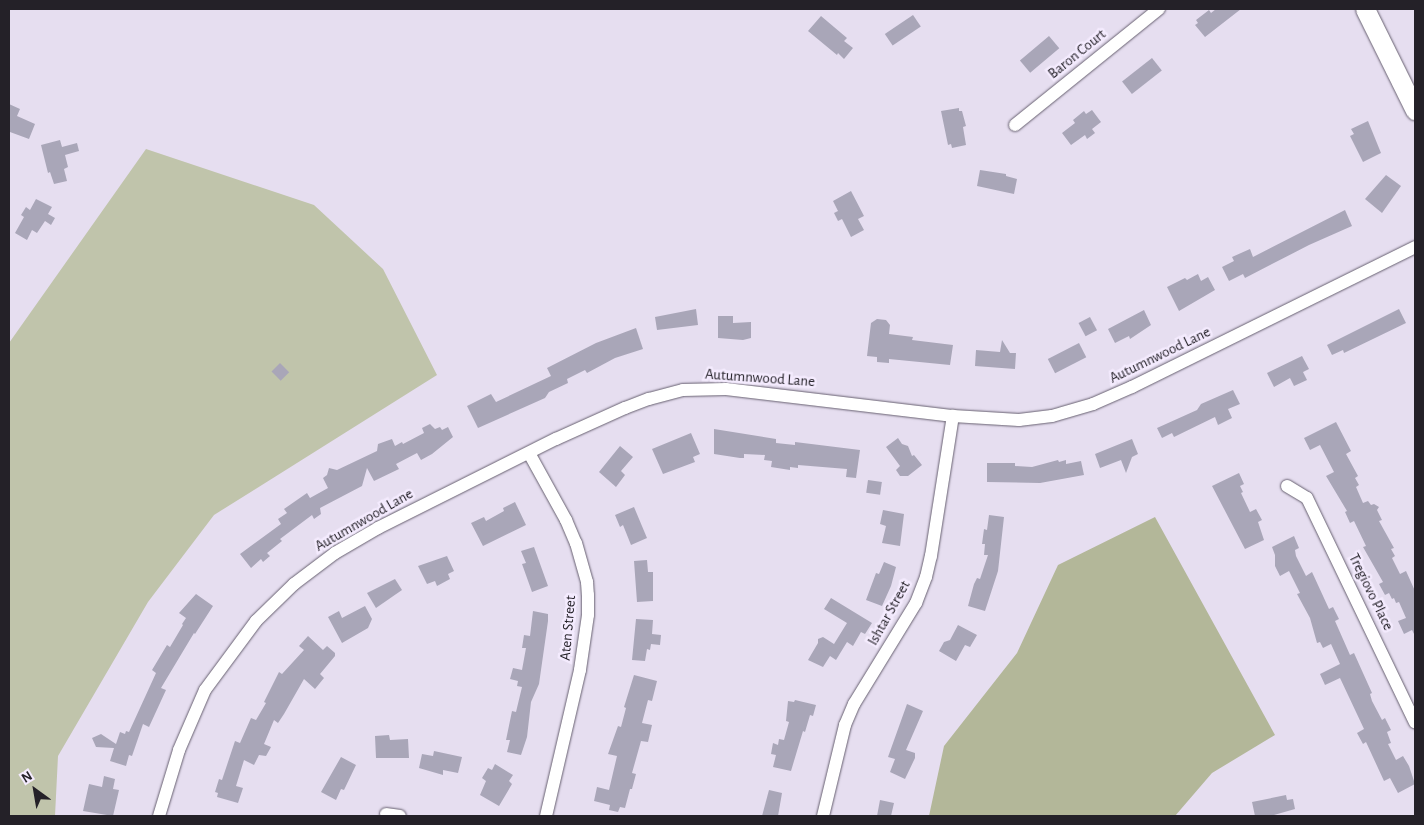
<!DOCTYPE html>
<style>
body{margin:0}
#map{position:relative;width:1424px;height:825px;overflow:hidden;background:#e6def0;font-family:"Alegreya Sans",sans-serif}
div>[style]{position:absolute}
.green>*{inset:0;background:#c0c4ab}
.forest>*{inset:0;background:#b3b799}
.building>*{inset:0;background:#a9a6b8;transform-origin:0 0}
.roads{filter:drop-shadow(0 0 1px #676070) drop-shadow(0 0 1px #676070)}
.street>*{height:12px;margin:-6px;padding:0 6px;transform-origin:6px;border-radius:6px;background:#fff}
.secondary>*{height:19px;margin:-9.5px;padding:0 9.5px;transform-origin:9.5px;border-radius:9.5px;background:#fff}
span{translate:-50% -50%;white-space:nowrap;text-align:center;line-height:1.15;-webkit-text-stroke:5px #f4ebfe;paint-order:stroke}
.street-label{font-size:15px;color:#242128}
.frame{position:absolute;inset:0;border:10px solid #242128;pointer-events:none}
.north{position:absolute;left:10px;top:765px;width:50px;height:50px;-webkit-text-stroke:4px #f4ebfe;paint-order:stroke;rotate:328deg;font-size:14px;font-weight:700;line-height:20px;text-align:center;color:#242128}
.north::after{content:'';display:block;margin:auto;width:18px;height:22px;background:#242128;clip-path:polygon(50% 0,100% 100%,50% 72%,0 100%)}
</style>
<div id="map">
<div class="green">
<div style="clip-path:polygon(146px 149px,314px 205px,383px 269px,437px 375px,214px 515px,148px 602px,58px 756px,55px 816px,9px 816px,9px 343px)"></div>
</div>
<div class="forest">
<div style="clip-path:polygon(1155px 517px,1275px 735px,1212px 773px,1175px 816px,929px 816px,944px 746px,1017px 653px,1058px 565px)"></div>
</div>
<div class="building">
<div style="clip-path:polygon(1216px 9px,1241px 9px,1205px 37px,1195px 25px,1198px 23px,1196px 20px,1209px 10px,1211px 13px)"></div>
<div style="left:913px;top:15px;width:14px;height:34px;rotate:56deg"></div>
<div style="clip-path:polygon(821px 16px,847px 38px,844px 41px,853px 48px,844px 59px,838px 53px,837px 55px,808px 31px)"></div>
<div style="left:1049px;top:36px;width:16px;height:38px;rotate:50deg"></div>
<div style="left:1152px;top:58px;width:16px;height:38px;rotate:52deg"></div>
<div style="clip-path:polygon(9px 104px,20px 109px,17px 116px,35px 124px,29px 139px,10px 132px,9px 135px)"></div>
<div style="clip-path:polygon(959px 108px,959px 111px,962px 111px,966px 126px,963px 127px,966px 145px,952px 148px,951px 144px,948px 145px,941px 111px)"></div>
<div style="clip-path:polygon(1092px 110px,1101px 122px,1092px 129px,1095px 133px,1087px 139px,1085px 135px,1071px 145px,1062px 133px,1075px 123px,1073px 120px,1084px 111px,1086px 114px)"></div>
<div style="clip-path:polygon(1368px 121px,1381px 153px,1363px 162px,1350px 136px,1354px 134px,1351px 129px)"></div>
<div style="clip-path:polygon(60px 140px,62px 147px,77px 143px,79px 151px,65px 155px,68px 167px,64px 169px,67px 181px,54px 184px,50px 172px,48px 173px,41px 145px)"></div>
<div style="clip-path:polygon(980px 170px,1006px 174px,1006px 176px,1017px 179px,1014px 194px,977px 186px)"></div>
<div style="clip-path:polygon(1386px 175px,1401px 186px,1382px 213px,1365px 199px)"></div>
<div style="clip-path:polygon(851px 191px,864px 216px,858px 219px,864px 230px,851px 237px,842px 219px,838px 221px,834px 213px,838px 211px,833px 201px)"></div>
<div style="clip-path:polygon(36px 199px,52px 207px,48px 214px,55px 218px,51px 225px,45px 221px,37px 233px,32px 230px,27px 240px,15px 233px,24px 217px,21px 215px,26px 207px,30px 210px)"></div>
<div style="clip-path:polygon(1345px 210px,1352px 226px,1309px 245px,1245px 278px,1243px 274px,1229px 281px,1222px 267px,1234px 261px,1232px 257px,1250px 249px,1253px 257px)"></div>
<div style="clip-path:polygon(1198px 274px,1201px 281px,1208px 277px,1215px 290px,1179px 311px,1167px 287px,1185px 278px,1187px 280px)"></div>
<div style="clip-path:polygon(696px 309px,698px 325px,657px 330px,655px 317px)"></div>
<div style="clip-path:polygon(1399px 309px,1406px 323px,1344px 353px,1343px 350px,1332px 355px,1327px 345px)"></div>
<div style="clip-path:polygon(1144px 310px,1151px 325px,1130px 339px,1129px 336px,1115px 343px,1108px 329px)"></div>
<div style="clip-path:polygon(718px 316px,733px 316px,733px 323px,751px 322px,751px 338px,743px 340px,718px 338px)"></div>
<div style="left:1090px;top:317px;width:15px;height:13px;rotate:62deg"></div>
<div style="clip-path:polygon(877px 319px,886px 320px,890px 325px,889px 334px,913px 337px,912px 340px,953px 345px,950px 365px,889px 359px,889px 363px,877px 362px,877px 357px,867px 356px,871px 323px)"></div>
<div style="clip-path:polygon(636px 328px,643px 349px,615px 358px,587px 373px,585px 370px,567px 379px,568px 383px,549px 392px,545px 398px,478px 428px,467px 406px,491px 394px,496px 402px,551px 376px,547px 368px,596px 343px)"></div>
<div style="clip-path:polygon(1002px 340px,1010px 353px,1016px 353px,1015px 369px,975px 366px,976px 350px,1000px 352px)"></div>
<div style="left:1079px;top:343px;width:16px;height:35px;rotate:63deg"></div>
<div style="clip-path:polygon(1302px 356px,1309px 369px,1303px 372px,1307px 380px,1294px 386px,1290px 378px,1274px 387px,1267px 373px)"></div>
<div style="left:280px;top:363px;width:13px;height:12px;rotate:45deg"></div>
<div style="clip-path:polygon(1233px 390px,1240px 404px,1228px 409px,1232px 418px,1218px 425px,1215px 417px,1174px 437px,1172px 433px,1162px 438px,1157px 428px,1197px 410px,1201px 404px)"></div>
<div style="clip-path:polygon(1336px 422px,1351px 451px,1346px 454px,1358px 476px,1355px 478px,1359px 485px,1356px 487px,1363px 503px,1368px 501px,1371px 505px,1374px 504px,1379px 507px,1377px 510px,1382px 520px,1379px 521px,1394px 548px,1391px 549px,1395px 556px,1392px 558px,1400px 574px,1406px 571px,1415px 591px,1415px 636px,1412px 630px,1404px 634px,1398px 621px,1406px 618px,1399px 602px,1396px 603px,1394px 598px,1392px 599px,1389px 593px,1385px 595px,1379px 584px,1383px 582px,1363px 547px,1366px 546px,1354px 521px,1350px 523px,1345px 512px,1347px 511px,1326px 476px,1334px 472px,1320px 445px,1310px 450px,1304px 438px)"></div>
<div style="clip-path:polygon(430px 424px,435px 429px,440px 427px,442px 430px,448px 427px,453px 437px,432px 454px,421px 460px,417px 453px,396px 464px,399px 469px,374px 481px,367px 468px,362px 486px,320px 508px,321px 514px,314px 519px,312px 515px,280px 539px,282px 541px,267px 553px,270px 556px,263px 562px,261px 559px,251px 568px,240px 554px,281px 524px,278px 519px,287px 513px,284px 509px,307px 493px,310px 498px,328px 488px,323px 478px,327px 475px,329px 468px,337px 470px,377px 451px,378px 444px,392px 439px,395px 446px,402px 442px,403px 444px,424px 433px,422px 428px)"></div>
<div style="clip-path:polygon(714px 429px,776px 439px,776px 443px,795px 445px,795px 442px,860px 450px,856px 478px,846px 477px,847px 469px,798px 465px,798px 468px,790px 467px,790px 470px,771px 467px,772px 461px,764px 460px,765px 455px,744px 454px,744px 458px,740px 458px,714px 454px)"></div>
<div style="clip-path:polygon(691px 433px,700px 454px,693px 457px,695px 462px,663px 474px,652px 449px)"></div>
<div style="clip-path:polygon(898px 438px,902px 444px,908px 446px,912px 456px,914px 455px,922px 465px,908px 476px,900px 476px,896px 470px,900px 466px,886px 447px)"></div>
<div style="clip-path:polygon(1132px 439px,1138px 454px,1132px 457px,1126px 473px,1121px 460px,1100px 468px,1095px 454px)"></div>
<div style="clip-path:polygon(620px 446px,633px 457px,621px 471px,625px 475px,616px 487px,599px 472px)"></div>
<div style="clip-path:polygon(1058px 460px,1059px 462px,1066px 460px,1066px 464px,1081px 461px,1084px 475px,1040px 483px,987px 482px,987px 463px,1015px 463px,1015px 466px,1032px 467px)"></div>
<div style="clip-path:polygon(1239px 473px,1244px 484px,1240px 486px,1243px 492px,1241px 493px,1250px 512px,1256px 509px,1262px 520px,1258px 522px,1264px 540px,1245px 549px,1212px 486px)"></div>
<div style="left:868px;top:480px;width:14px;height:13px;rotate:8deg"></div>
<div style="clip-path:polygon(515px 502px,526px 525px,483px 546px,471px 523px,484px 517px,486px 521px,504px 511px,503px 508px)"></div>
<div style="clip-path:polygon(634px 507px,647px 538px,631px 545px,623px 525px,620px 527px,615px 515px)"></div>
<div style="clip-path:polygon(883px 510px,904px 514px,900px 546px,882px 543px,886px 526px,880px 524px)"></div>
<div style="clip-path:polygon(989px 515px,1004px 517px,998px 571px,985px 611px,968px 606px,974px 584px,977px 578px,980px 579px,988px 555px,984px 555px,985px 544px,982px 544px,984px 529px,987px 530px)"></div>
<div style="clip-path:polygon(1294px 536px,1299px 548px,1295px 550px,1296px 556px,1306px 576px,1312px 572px,1329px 609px,1333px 607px,1339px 619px,1335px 621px,1350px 655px,1354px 653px,1372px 693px,1370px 694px,1372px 701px,1382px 720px,1385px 718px,1391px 730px,1387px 732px,1391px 743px,1388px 744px,1396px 760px,1403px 756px,1409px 766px,1415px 784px,1398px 793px,1390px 778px,1384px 781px,1366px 742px,1363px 744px,1357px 733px,1364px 729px,1340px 678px,1325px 685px,1320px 674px,1340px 664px,1331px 644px,1323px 648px,1320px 642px,1317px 643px,1310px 618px,1297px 594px,1300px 593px,1289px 571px,1280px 576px,1275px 566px,1275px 555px,1272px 547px)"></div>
<div style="clip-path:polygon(534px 547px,548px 586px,532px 592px,522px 564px,526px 563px,521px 551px)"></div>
<div style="clip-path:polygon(447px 556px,454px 571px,448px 574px,450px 579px,437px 586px,435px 581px,427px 584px,418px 566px)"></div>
<div style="clip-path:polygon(647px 560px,648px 572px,653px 572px,653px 601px,637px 602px,634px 561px)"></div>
<div style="clip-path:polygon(884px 562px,896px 567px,891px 586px,882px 606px,866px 600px,876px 573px,879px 574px)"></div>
<div style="clip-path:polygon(395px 579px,402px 590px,376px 608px,367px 593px)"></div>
<div style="clip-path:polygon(196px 594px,213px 606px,195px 634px,194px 633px,161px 688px,166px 690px,149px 727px,143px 724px,132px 756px,129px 755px,126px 766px,110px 761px,114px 748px,96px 747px,92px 738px,101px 734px,116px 744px,120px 732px,125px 734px,126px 731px,129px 732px,156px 673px,152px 670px,167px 645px,170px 647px,183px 625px,182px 624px,186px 618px,179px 613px)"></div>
<div style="clip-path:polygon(831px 598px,872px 623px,865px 634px,861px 632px,853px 646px,847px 642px,836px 660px,830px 656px,823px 667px,808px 660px,818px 643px,818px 639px,823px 637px,834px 644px,847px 623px,824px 609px)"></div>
<div style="clip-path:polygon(365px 606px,372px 619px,368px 628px,342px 643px,328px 617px,339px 611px,342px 618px)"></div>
<div style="clip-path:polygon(533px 611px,548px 614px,548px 621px,539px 684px,531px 702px,527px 737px,521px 755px,507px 752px,510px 740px,506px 740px,512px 711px,516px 712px,522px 687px,517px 686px,518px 681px,510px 679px,513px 668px,522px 670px,526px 648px,522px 648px,524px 635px,530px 636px)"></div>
<div style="clip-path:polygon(636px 619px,653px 620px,652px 634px,661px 635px,660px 645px,651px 644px,650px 650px,647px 649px,645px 661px,632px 660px)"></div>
<div style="clip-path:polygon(958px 625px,977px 635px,970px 647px,965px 645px,956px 661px,939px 651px,944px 642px,950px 640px)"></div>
<div style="clip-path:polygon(308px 636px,323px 650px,327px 646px,335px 653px,335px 656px,320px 674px,324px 678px,315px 689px,304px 679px,284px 714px,278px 723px,274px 720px,264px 744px,271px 747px,266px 756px,259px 755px,254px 765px,244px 760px,236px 786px,243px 788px,238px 803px,217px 797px,218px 793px,215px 792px,219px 779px,222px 780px,235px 741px,240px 743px,251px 718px,256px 720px,266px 703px,264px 702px,279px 672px,282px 674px,304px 650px,299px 646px)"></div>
<div style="clip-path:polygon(634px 675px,657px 681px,652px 701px,648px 700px,642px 723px,652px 725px,648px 742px,641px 741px,632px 773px,636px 774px,632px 789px,630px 789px,625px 808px,620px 807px,618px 812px,609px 810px,610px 805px,594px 801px,597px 787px,609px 790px,617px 756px,608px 754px,618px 726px,621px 727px,626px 708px,624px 707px)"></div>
<div style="clip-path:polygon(795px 700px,816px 705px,813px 716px,810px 715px,805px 732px,803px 731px,791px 771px,773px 767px,776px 755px,771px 754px,773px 743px,778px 745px,779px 739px,784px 740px,789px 722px,786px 721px,788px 701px,794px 702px)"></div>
<div style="clip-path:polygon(907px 704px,923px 711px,906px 750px,915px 753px,915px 758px,905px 779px,890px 772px,895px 759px,888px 757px)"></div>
<div style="clip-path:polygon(389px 735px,390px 740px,408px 739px,409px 758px,376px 758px,375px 736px)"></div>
<div style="clip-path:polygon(434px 751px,462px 757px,458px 773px,443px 770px,443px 775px,419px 768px,422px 754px,433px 756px)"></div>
<div style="clip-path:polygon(341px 757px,356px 765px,344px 790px,341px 789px,336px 800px,321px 792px)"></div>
<div style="clip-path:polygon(495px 764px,513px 775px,509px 781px,512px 784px,499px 806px,480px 795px,486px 781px,482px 778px,488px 768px,492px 770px)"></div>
<div style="clip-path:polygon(104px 776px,115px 779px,113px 789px,119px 790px,113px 816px,83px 811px,89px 784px,102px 787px)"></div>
<div style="clip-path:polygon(769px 790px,782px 793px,778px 816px,762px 816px)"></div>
<div style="clip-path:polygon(1286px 795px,1287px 800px,1293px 799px,1295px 809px,1274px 815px,1255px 816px,1252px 802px)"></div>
<div style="clip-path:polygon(880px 800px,894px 803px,891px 816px,877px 816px)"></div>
</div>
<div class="roads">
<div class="street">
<div style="left:1015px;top:125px;width:185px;rotate:-38.9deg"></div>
<div style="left:529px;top:453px;width:77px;rotate:61.1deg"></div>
<div style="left:566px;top:520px;width:25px;rotate:67deg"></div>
<div style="left:576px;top:543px;width:41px;rotate:74.2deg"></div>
<div style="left:587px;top:582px;width:13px;rotate:86deg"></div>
<div style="left:588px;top:595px;width:20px;rotate:90deg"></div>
<div style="left:588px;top:615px;width:56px;rotate:98.3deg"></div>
<div style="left:580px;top:670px;width:150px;rotate:103.1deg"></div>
<div style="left:1287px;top:486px;width:23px;rotate:31deg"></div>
<div style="left:1307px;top:498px;width:249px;rotate:64.3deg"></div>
<div style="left:386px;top:814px;width:14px;rotate:8deg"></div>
<div style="left:159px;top:816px;width:69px;rotate:-73.1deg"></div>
<div style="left:179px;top:750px;width:65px;rotate:-66.6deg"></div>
<div style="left:205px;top:690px;width:86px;rotate:-53.5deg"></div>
<div style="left:256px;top:621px;width:53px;rotate:-44.2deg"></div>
<div style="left:294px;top:584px;width:51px;rotate:-37.1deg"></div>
<div style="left:335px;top:553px;width:50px;rotate:-30.2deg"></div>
<div style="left:378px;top:528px;width:199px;rotate:-26.6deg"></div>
<div style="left:556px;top:439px;width:76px;rotate:-24.2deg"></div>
<div style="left:625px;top:408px;width:26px;rotate:-21deg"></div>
<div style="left:649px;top:399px;width:35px;rotate:-15deg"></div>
<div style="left:683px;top:390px;width:43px;rotate:-1.3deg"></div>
<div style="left:726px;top:389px;width:229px;rotate:6.8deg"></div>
<div style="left:953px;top:416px;width:66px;rotate:3.5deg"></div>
<div style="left:1019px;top:420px;width:33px;rotate:-7deg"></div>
<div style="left:1052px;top:416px;width:43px;rotate:-16.3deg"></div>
<div style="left:1093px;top:404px;width:43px;rotate:-23.6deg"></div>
<div style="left:1132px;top:387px;width:316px;rotate:-26.3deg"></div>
<div style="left:823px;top:816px;width:94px;rotate:-76.4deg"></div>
<div style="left:845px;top:725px;width:23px;rotate:-67deg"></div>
<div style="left:854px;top:704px;width:119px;rotate:-58.5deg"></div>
<div style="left:916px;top:603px;width:28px;rotate:-69deg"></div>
<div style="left:926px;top:577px;width:22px;rotate:-77deg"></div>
<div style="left:931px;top:556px;width:142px;rotate:-81.1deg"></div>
</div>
<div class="secondary">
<div style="left:1365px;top:9px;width:113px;rotate:63.7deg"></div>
</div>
</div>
<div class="street-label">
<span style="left:1077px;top:54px;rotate:-39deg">Baron Court</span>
<span style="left:1160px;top:355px;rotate:-26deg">Autumnwood Lane</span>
<span style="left:760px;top:378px;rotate:4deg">Autumnwood Lane</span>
<span style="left:364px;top:520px;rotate:-30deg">Autumnwood Lane</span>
<span style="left:1371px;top:592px;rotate:64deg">Tregiovo Place</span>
<span style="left:889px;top:613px;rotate:-61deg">Ishtar Street</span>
<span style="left:568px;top:628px;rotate:-85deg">Aten Street</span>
</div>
<div class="frame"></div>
<div class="north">N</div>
</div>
